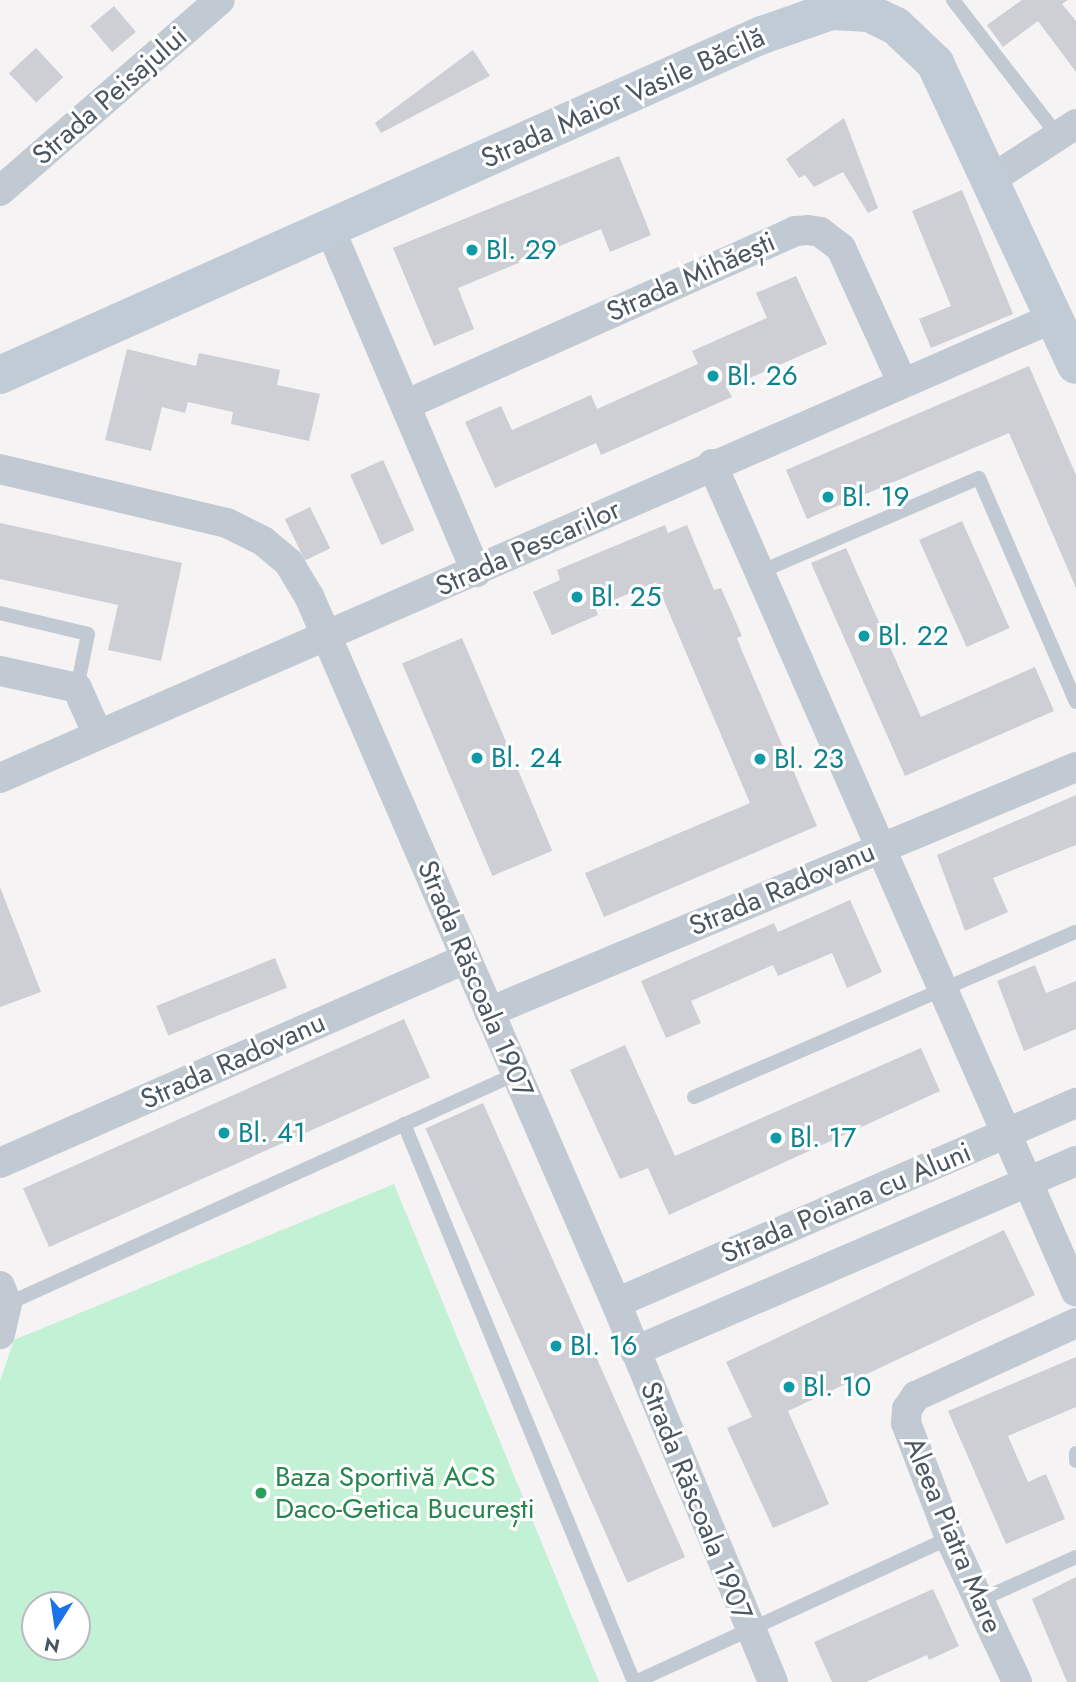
<!DOCTYPE html>
<meta charset="utf-8">
<style>
body{margin:0}
#map{position:relative;width:1076px;height:1682px;overflow:hidden;background:#f5f3f3;font-family:Jost,sans-serif}
div>[style]{position:absolute}
.green>*{inset:0;background:#c3f1d5}
.building>*{inset:0;background:#cdcfd5;transform-origin:0 0}
.lane>*{height:14px;margin:-7px;padding:0 7px;transform-origin:7px;border-radius:7px;background:#c1cad2}
.street>*{height:30px;margin:-15px;padding:0 15px;transform-origin:15px;border-radius:15px;background:#c1cad2}
.secondary>*{height:38px;margin:-19px;padding:0 19px;transform-origin:19px;border-radius:19px;background:#c1cbd6}
.dots>*{width:19px;height:19px;translate:-50% -50%;box-sizing:border-box;border:4px solid #fff;border-radius:50%}
span{translate:-50% -50%;white-space:nowrap;text-align:center;line-height:1.15;-webkit-text-stroke:6px #fff;paint-order:stroke}
.street-label{font-size:28px;color:#4a5661}
.culture-label{font-size:28px;color:#0d838f}
.left{translate:0 -50%;text-align:left}
.leisure-label{font-size:28px;color:#27864d}
.north{position:absolute;left:21px;top:1591px;width:70px;height:70px;box-sizing:border-box;background:#fff;border:2px solid #b7bbc0;border-radius:50%;rotate:192deg;font-size:19px;font-weight:700;line-height:28px;text-align:center;color:#4a5661}
.north::after{content:'';display:block;margin:auto;width:24px;height:32px;background:#1a73e8;clip-path:polygon(50% 0,100% 100%,50% 72%,0 100%)}
</style>
<div id="map">
<div class="green">
<div style="clip-path:polygon(evenodd,394px 1184px,599px 1682px,0 1682px,0 1381px,14px 1340px,394px 1184px,77px 1605px,77px 1647px,35px 1647px,35px 1605px,77px 1605px)"></div>
</div>
<div class="building">
<div style="clip-path:polygon(1022px 0,1068px 0,1062px 4px,1076px 21px,1076px 72px,1038px 21px,1003px 47px,987px 25px)"></div>
<div style="left:114px;top:6px;width:34px;height:31px;rotate:50deg"></div>
<div style="left:36px;top:48px;width:40px;height:37px;rotate:47deg"></div>
<div style="clip-path:polygon(473px 50px,490px 76px,381px 133px,375px 123px)"></div>
<div style="clip-path:polygon(844px 118px,878px 208px,868px 213px,843px 172px,814px 187px,805px 175px,799px 178px,786px 159px)"></div>
<div style="clip-path:polygon(619px 156px,651px 235px,610px 252px,601px 229px,458px 288px,474px 329px,434px 346px,393px 248px)"></div>
<div style="clip-path:polygon(962px 190px,1013px 314px,931px 348px,919px 319px,951px 306px,912px 211px)"></div>
<div style="clip-path:polygon(796px 276px,827px 344px,727px 388px,732px 397px,601px 455px,596px 443px,495px 488px,465px 422px,501px 406px,512px 430px,591px 395px,597px 409px,698px 364px,692px 351px,767px 318px,756px 293px)"></div>
<div style="clip-path:polygon(127px 349px,196px 366px,199px 353px,280px 370px,277px 385px,320px 394px,309px 441px,231px 424px,233px 412px,188px 402px,185px 413px,162px 407px,151px 451px,105px 440px)"></div>
<div style="clip-path:polygon(1029px 366px,1076px 475px,1076px 588px,1009px 433px,807px 519px,786px 470px)"></div>
<div style="left:383px;top:460px;width:77px;height:36px;rotate:66deg"></div>
<div style="left:310px;top:507px;width:46px;height:28px;rotate:64deg"></div>
<div style="left:962px;top:521px;width:117px;height:47px;rotate:66deg"></div>
<div style="clip-path:polygon(0 523px,182px 563px,161px 661px,108px 650px,118px 605px,0 579px)"></div>
<div style="clip-path:polygon(665px 525px,668px 533px,687px 525px,714px 590px,721px 588px,742px 636px,737px 638px,742px 651px,817px 826px,604px 917px,585px 873px,750px 803px,656px 582px,595px 608px,598px 615px,552px 635px,533px 592px,560px 580px,557px 570px)"></div>
<div style="clip-path:polygon(846px 548px,921px 717px,1035px 667px,1054px 711px,905px 776px,811px 563px)"></div>
<div style="left:462px;top:638px;width:231px;height:65px;rotate:67deg"></div>
<div style="clip-path:polygon(1076px 795px,1076px 845px,993px 878px,1008px 912px,965px 931px,937px 855px)"></div>
<div style="clip-path:polygon(0 887px,41px 992px,0 1007px)"></div>
<div style="clip-path:polygon(850px 900px,882px 972px,847px 988px,832px 953px,778px 976px,773px 965px,691px 1001px,701px 1023px,666px 1038px,641px 981px,774px 923px,778px 932px)"></div>
<div style="left:275px;top:958px;width:32px;height:128px;rotate:68deg"></div>
<div style="clip-path:polygon(1035px 965px,1046px 993px,1076px 981px,1076px 1029px,1024px 1051px,997px 981px)"></div>
<div style="left:404px;top:1019px;width:64px;height:417px;rotate:66deg"></div>
<div style="clip-path:polygon(625px 1045px,675px 1156px,921px 1048px,940px 1091px,669px 1215px,648px 1168px,620px 1179px,570px 1070px)"></div>
<div style="left:483px;top:1103px;width:497px;height:63px;rotate:66deg"></div>
<div style="clip-path:polygon(1004px 1230px,1035px 1295px,788px 1411px,829px 1504px,773px 1528px,727px 1428px,752px 1417px,726px 1362px)"></div>
<div style="clip-path:polygon(1076px 1357px,1076px 1407px,1008px 1436px,1028px 1482px,1046px 1474px,1065px 1519px,1006px 1544px,948px 1411px)"></div>
<div style="clip-path:polygon(1076px 1577px,1076px 1682px,1067px 1682px,1032px 1599px)"></div>
<div style="clip-path:polygon(933px 1589px,959px 1646px,929px 1660px,927px 1655px,866px 1682px,832px 1682px,814px 1642px)"></div>
</div>
<div class="lane">
<div style="left:953px;top:0;width:172px;rotate:52.3deg"></div>
<div style="left:762px;top:571px;width:236px;rotate:-23.2deg"></div>
<div style="left:979px;top:478px;width:244px;rotate:66.6deg"></div>
<div style="left:0;top:613px;width:90px;rotate:13.4deg"></div>
<div style="left:88px;top:634px;width:55px;rotate:101.5deg"></div>
<div style="left:694px;top:1097px;width:416px;rotate:-23.4deg"></div>
<div style="left:404px;top:1124px;width:604px;rotate:67.6deg"></div>
<div style="left:7px;top:1304px;width:559px;rotate:-24.32deg"></div>
<div style="left:1076px;top:1453px;width:8px;rotate:90deg"></div>
<div style="left:978px;top:1601px;width:107px;rotate:-24.2deg"></div>
<div style="left:635px;top:1682px;width:346px;rotate:-24.6deg"></div>
</div>
<div class="street">
<div style="left:993px;top:178px;width:99px;rotate:-33deg"></div>
<div style="left:0;top:191px;width:291px;rotate:-41deg"></div>
<div style="left:330px;top:229px;width:373px;rotate:66.9deg"></div>
<div style="left:405px;top:405px;width:427px;rotate:-24deg"></div>
<div style="left:795px;top:231px;width:13px;rotate:-4deg"></div>
<div style="left:808px;top:230px;width:12px;rotate:9deg"></div>
<div style="left:820px;top:232px;width:26px;rotate:37deg"></div>
<div style="left:841px;top:248px;width:147px;rotate:65.5deg"></div>
<div style="left:712px;top:464px;width:904px;rotate:66.27deg"></div>
<div style="left:0;top:469px;width:233px;rotate:13.4deg"></div>
<div style="left:227px;top:523px;width:40px;rotate:26.6deg"></div>
<div style="left:263px;top:541px;width:34px;rotate:40deg"></div>
<div style="left:289px;top:563px;width:39px;rotate:59deg"></div>
<div style="left:309px;top:596px;width:771px;rotate:66.53deg"></div>
<div style="left:616px;top:1303px;width:410px;rotate:67.5deg"></div>
<div style="left:0;top:671px;width:79px;rotate:12.4deg"></div>
<div style="left:77px;top:688px;width:51px;rotate:65.9deg"></div>
<div style="left:0;top:778px;width:1151px;rotate:-23.6deg"></div>
<div style="left:489px;top:1012px;width:636px;rotate:-22.65deg"></div>
<div style="left:0;top:1163px;width:508px;rotate:-23.69deg"></div>
<div style="left:0;top:1286px;width:19px;rotate:69deg"></div>
<div style="left:7px;top:1304px;width:31px;rotate:103deg"></div>
<div style="left:616px;top:1303px;width:502px;rotate:-23.5deg"></div>
<div style="left:635px;top:1351px;width:480px;rotate:-23.3deg"></div>
<div style="left:1017px;top:1682px;width:159px;rotate:-115deg"></div>
<div style="left:950px;top:1538px;width:123px;rotate:-110.9deg"></div>
<div style="left:906px;top:1423px;width:14px;rotate:-86deg"></div>
<div style="left:907px;top:1409px;width:16px;rotate:-55deg"></div>
<div style="left:916px;top:1396px;width:176px;rotate:-24.5deg"></div>
</div>
<div class="secondary">
<div style="left:0;top:375px;width:834px;rotate:-24.05deg"></div>
<div style="left:762px;top:35px;width:73px;rotate:-19.2deg"></div>
<div style="left:831px;top:11px;width:38px;rotate:3deg"></div>
<div style="left:869px;top:13px;width:30px;rotate:26deg"></div>
<div style="left:896px;top:26px;width:54px;rotate:43.5deg"></div>
<div style="left:935px;top:63px;width:333px;rotate:65deg"></div>
</div>
<div class="dots">
<div style="left:472px;top:250px;background:#0f9aa8"></div>
<div style="left:713px;top:376px;background:#0f9aa8"></div>
<div style="left:828px;top:497px;background:#0f9aa8"></div>
<div style="left:577px;top:597px;background:#0f9aa8"></div>
<div style="left:864px;top:636px;background:#0f9aa8"></div>
<div style="left:477px;top:758px;background:#0f9aa8"></div>
<div style="left:760px;top:759px;background:#0f9aa8"></div>
<div style="left:224px;top:1133px;background:#0f9aa8"></div>
<div style="left:776px;top:1138px;background:#0f9aa8"></div>
<div style="left:556px;top:1346px;background:#0f9aa8"></div>
<div style="left:789px;top:1387px;background:#0f9aa8"></div>
<div style="left:261px;top:1493px;background:#2e9e5b"></div>
</div>
<div class="street-label">
<span style="left:110px;top:96px;rotate:-41deg">Strada Peisajului</span>
<span style="left:623px;top:98px;rotate:-24deg">Strada Maior Vasile Băcilă</span>
<span style="left:691px;top:277px;rotate:-24deg">Strada Mihăești</span>
<span style="left:528px;top:548px;rotate:-24deg">Strada Pescarilor</span>
<span style="left:782px;top:889px;rotate:-23deg">Strada Radovanu</span>
<span style="left:475px;top:979px;rotate:67deg">Strada Răscoala 1907</span>
<span style="left:233px;top:1061px;rotate:-24deg">Strada Radovanu</span>
<span style="left:846px;top:1203px;rotate:-23deg">Strada Poiana cu Aluni</span>
<span style="left:696px;top:1501px;rotate:68deg">Strada Răscoala 1907</span>
<span style="left:953px;top:1535px;rotate:67deg">Aleea Piatra Mare</span>
</div>
<div class="culture-label">
<span class="left" style="left:486px;top:250px">Bl. 29</span>
<span class="left" style="left:727px;top:376px">Bl. 26</span>
<span class="left" style="left:842px;top:497px">Bl. 19</span>
<span class="left" style="left:591px;top:597px">Bl. 25</span>
<span class="left" style="left:878px;top:636px">Bl. 22</span>
<span class="left" style="left:491px;top:758px">Bl. 24</span>
<span class="left" style="left:774px;top:759px">Bl. 23</span>
<span class="left" style="left:238px;top:1133px">Bl. 41</span>
<span class="left" style="left:790px;top:1138px">Bl. 17</span>
<span class="left" style="left:570px;top:1346px">Bl. 16</span>
<span class="left" style="left:803px;top:1387px">Bl. 10</span>
</div>
<div class="leisure-label">
<span class="left" style="left:275px;top:1493px">Baza Sportivă ACS<br>Daco-Getica București</span>
</div>
<div class="north">N</div>
</div>
